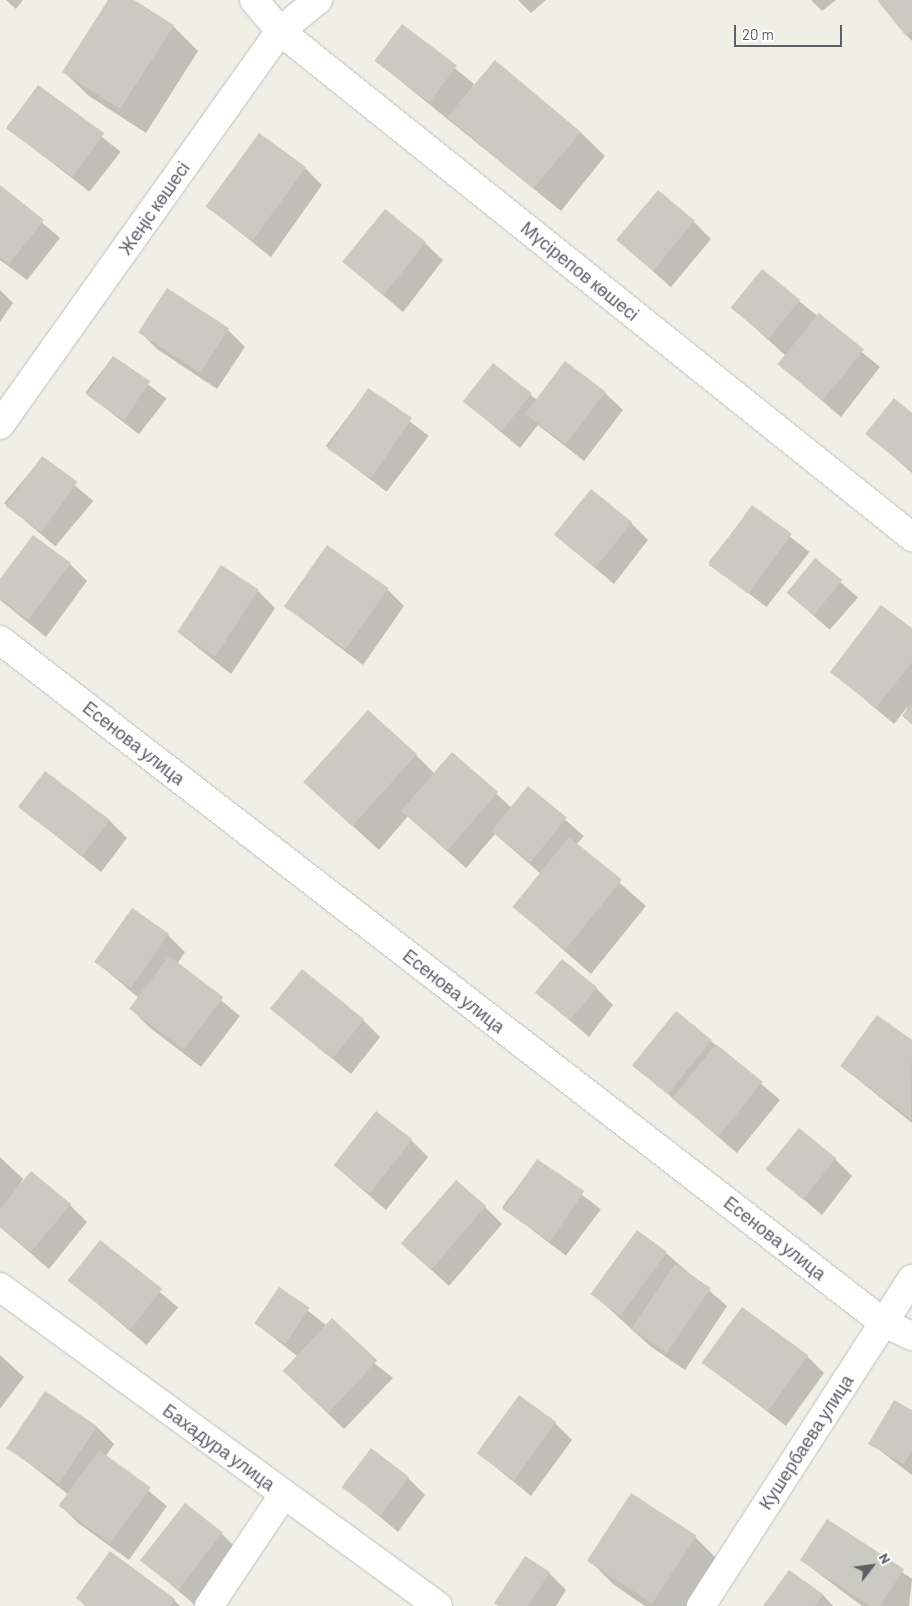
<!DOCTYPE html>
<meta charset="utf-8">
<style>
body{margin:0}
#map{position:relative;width:912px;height:1606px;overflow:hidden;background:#f0efe5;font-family:Barlow,sans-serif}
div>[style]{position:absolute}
.shadow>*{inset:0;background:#0003;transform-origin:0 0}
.building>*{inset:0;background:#cbcac2;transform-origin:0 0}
.roads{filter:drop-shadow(0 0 1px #bcbec5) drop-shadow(0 0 1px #bcbec5)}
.minor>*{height:28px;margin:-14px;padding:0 14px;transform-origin:14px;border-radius:14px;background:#fff}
span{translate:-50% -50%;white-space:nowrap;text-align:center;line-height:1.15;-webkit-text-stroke:4px #fff;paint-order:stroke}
.street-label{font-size:18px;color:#5d6067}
.north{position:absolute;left:847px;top:1541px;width:50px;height:50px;-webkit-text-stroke:4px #fff;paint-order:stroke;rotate:60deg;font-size:14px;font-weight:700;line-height:20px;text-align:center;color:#5d6067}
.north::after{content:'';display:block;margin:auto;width:18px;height:22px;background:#5d6067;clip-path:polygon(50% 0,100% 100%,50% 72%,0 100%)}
.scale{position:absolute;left:734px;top:25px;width:108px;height:22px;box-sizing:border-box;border:2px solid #5d6067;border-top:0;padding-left:6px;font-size:15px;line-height:18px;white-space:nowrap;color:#5d6067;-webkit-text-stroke:4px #fff;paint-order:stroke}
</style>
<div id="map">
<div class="shadow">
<div style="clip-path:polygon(6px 0,23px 0,16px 9px)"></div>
<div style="clip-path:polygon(110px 0,132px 0,173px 26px,198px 51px,146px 133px,89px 96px,64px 72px)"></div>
<div style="clip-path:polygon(518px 0,546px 0,531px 13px)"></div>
<div style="clip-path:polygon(811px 0,836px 0,822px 11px)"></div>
<div style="clip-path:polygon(878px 0,912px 0,912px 41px,906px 35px)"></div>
<div style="clip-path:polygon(402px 25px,474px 84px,464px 101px,580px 132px,605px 156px,561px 211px,376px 61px)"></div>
<div style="left:38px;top:87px;width:105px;height:51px;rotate:38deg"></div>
<div style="clip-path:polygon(305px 168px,322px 185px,271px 257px,208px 207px)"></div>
<div style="clip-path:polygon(0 187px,60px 238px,27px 280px,0 260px)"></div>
<div style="clip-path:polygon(694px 222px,711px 239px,671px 287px,617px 240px)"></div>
<div style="clip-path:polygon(425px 243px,443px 260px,403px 312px,345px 263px)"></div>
<div style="clip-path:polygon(0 290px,13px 303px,0 322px)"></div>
<div style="clip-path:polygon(799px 301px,880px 367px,841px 417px,780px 365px,787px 357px,732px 307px)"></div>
<div style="clip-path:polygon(228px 330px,245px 347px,217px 389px,157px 349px,140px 332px)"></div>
<div style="left:113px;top:357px;width:68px;height:45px;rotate:38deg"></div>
<div style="clip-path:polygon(493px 365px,537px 400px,605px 393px,623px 410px,584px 461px,538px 425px,520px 448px,465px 402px)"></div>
<div style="left:368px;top:390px;width:76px;height:70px;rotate:37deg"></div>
<div style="clip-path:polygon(912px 414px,912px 473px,867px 434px)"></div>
<div style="left:42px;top:458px;width:67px;height:59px;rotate:40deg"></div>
<div style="left:752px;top:507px;width:73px;height:70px;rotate:38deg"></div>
<div style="clip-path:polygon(631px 523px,648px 540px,614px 584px,556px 535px)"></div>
<div style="left:815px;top:560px;width:57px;height:43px;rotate:41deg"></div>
<div style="clip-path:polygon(70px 564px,87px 581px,46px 637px,0 600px,0 581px)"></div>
<div style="clip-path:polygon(387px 589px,404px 606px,363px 665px,286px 607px)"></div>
<div style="clip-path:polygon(258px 591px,275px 608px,231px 674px,177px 631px)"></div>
<div style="clip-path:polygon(912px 630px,912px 725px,904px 716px,908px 706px,894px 724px,832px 672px)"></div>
<div style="clip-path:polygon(452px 754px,512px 808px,528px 788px,584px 836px,576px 845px,646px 906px,591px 974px,514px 907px,541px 874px,495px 834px,466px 868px,408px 816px,379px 850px,306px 783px,416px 755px,435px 774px)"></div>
<div style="clip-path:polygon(19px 806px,109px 820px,127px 838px,101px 872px)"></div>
<div style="clip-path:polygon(168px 935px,185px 952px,177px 964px,240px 1016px,201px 1067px,148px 1026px,131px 1009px,139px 998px,95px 961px)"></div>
<div style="clip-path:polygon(596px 988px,613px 1005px,589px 1037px,538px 993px)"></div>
<div style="clip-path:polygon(272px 1008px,363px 1020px,380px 1037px,351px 1074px)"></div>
<div style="clip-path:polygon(878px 1016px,912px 1042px,912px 1123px,841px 1066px)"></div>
<div style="clip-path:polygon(711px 1041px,780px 1100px,737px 1153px,634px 1065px)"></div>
<div style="clip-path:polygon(411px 1140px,428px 1157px,386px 1210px,334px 1165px)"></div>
<div style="clip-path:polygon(0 1157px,23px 1179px,16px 1191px,70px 1205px,87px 1222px,49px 1269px,0 1227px)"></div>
<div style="clip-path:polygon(835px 1159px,852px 1176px,822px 1215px,768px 1169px)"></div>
<div style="left:537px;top:1161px;width:80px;height:58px;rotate:37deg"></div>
<div style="clip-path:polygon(485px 1207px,502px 1224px,449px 1286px,403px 1244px)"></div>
<div style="left:100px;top:1242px;width:102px;height:49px;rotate:40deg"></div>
<div style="clip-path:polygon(666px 1253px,727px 1306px,685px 1370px,650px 1346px,592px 1293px)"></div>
<div style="clip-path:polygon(279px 1288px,393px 1378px,344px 1429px,301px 1388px,297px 1356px,255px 1323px)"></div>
<div style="clip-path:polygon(0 1355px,24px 1377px,0 1409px)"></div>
<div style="clip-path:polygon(807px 1356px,824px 1373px,786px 1426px,704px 1363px)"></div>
<div style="clip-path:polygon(45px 1392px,97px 1427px,114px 1444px,106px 1456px,167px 1506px,129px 1560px,78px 1523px,61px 1506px,69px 1495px,8px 1447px)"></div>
<div style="clip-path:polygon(912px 1412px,912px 1475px,870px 1443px)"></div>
<div style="clip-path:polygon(555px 1423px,572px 1440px,531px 1496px,478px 1453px)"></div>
<div style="clip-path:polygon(408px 1478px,425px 1495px,398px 1532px,344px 1487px)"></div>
<div style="clip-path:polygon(827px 1520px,912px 1579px,909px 1606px,862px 1606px,801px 1560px)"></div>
<div style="clip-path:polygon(222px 1534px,239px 1551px,196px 1606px,142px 1560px)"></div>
<div style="clip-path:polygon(695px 1537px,720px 1562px,692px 1606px,645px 1606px,614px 1585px,589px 1560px)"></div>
<div style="clip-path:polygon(110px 1553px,174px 1600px,180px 1606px,85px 1606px,78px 1598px)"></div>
<div style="clip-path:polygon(790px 1572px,823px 1595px,833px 1606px,765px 1606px)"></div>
<div style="clip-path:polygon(549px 1573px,566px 1590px,556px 1606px,499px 1606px)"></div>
</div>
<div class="building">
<div style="clip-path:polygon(108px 0,134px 0,174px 25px,120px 109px,62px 72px)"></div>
<div style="clip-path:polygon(877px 0,912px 0,912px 31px,906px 36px)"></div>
<div style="left:402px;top:24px;width:69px;height:46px;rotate:37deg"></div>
<div style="left:495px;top:60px;width:112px;height:74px;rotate:40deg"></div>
<div style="left:38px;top:85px;width:82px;height:54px;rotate:36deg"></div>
<div style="left:259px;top:133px;width:58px;height:91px;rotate:36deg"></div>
<div style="clip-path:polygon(0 185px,44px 220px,9px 264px,0 257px)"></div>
<div style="left:658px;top:190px;width:48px;height:65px;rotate:40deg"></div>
<div style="left:385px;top:209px;width:53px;height:68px;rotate:39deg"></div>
<div style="left:762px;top:269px;width:49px;height:50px;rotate:39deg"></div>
<div style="left:167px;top:288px;width:74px;height:53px;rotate:33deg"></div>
<div style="left:819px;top:313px;width:58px;height:66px;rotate:39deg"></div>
<div style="left:113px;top:356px;width:45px;height:47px;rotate:34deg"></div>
<div style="left:565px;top:361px;width:51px;height:66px;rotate:37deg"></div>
<div style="left:493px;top:363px;width:49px;height:49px;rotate:38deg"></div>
<div style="left:368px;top:388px;width:53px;height:73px;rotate:34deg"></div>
<div style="clip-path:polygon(894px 398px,912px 413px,912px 471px,865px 434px)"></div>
<div style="left:42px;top:456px;width:44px;height:62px;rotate:36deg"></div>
<div style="left:591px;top:489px;width:53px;height:59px;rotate:39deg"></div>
<div style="left:752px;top:505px;width:49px;height:74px;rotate:36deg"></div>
<div style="clip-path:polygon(33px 535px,71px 563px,28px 620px,0 599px,0 579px)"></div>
<div style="left:327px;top:545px;width:75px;height:75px;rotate:35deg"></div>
<div style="left:815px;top:558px;width:35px;height:45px;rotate:39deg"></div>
<div style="left:221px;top:565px;width:45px;height:80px;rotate:33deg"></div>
<div style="clip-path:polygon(881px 605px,912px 628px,912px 662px,876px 708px,830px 672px)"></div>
<div style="clip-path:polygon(912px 703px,912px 724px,902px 716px)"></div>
<div style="left:368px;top:710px;width:66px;height:97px;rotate:42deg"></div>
<div style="left:452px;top:752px;width:61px;height:78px;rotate:41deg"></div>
<div style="left:45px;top:771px;width:81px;height:45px;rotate:37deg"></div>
<div style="left:528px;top:786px;width:50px;height:58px;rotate:39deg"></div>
<div style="left:569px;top:837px;width:68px;height:90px;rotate:39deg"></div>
<div style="left:132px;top:908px;width:45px;height:66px;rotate:35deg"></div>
<div style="left:169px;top:956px;width:68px;height:66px;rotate:37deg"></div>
<div style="left:562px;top:959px;width:45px;height:43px;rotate:39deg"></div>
<div style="left:302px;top:969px;width:80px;height:51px;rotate:39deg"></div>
<div style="left:676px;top:1011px;width:46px;height:70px;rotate:39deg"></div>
<div style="clip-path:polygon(877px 1015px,912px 1040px,911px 1119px,840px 1066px)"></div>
<div style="left:716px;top:1044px;width:60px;height:70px;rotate:39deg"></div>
<div style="left:376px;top:1111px;width:46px;height:69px;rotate:38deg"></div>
<div style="left:799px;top:1128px;width:48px;height:53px;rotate:39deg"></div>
<div style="left:537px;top:1159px;width:57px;height:61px;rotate:34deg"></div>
<div style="clip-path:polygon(31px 1171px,71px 1204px,31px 1252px,0 1227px,0 1209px)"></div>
<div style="left:456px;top:1180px;width:40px;height:84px;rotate:41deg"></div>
<div style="left:637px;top:1230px;width:37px;height:79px;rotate:36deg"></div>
<div style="left:100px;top:1240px;width:79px;height:52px;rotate:38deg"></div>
<div style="left:675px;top:1264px;width:43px;height:78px;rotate:34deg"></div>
<div style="left:279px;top:1287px;width:37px;height:44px;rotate:34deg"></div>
<div style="left:742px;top:1307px;width:82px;height:69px;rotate:36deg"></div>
<div style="left:332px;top:1318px;width:62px;height:72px;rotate:43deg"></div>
<div style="left:45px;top:1391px;width:63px;height:69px;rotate:34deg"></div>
<div style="left:519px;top:1395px;width:46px;height:72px;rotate:36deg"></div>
<div style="clip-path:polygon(894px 1400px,912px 1410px,912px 1450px,904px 1464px,868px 1444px)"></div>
<div style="left:371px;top:1448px;width:48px;height:49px;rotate:37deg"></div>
<div style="left:99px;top:1450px;width:64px;height:69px;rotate:36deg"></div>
<div style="left:631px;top:1493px;width:78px;height:81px;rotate:33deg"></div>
<div style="left:185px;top:1503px;width:48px;height:73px;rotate:38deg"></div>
<div style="clip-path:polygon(827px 1519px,904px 1569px,880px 1606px,870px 1606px,800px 1560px)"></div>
<div style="clip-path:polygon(110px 1551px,175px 1599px,171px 1606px,86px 1606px,76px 1598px)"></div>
<div style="clip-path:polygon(525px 1556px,550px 1572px,528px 1606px,499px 1606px,494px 1603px)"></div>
<div style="clip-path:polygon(789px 1570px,823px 1594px,815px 1606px,763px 1606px)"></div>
</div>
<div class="roads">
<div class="minor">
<div style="left:254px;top:0;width:40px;rotate:50deg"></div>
<div style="left:280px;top:31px;width:810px;rotate:38.68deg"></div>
<div style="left:0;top:425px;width:483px;rotate:-54.6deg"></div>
<div style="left:280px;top:31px;width:49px;rotate:-39.2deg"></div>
<div style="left:0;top:640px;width:1117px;rotate:37.69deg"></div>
<div style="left:884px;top:1323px;width:31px;rotate:25deg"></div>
<div style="left:0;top:1287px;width:542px;rotate:36.07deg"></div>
<div style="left:209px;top:1606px;width:135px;rotate:-56.2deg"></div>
<div style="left:701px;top:1606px;width:389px;rotate:-57.2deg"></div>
</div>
</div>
<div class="street-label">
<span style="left:154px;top:208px;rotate:-55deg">Жеңіс көшесі</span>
<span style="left:580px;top:271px;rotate:39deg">Мүсірепов көшесі</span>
<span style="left:134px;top:743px;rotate:38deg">Есенова улица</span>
<span style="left:454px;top:991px;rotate:38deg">Есенова улица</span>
<span style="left:775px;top:1238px;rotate:38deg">Есенова улица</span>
<span style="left:806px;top:1442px;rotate:-57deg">Кушербаева улица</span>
<span style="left:219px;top:1447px;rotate:36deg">Бахадура улица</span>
</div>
<div class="north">N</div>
<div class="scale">20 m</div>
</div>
